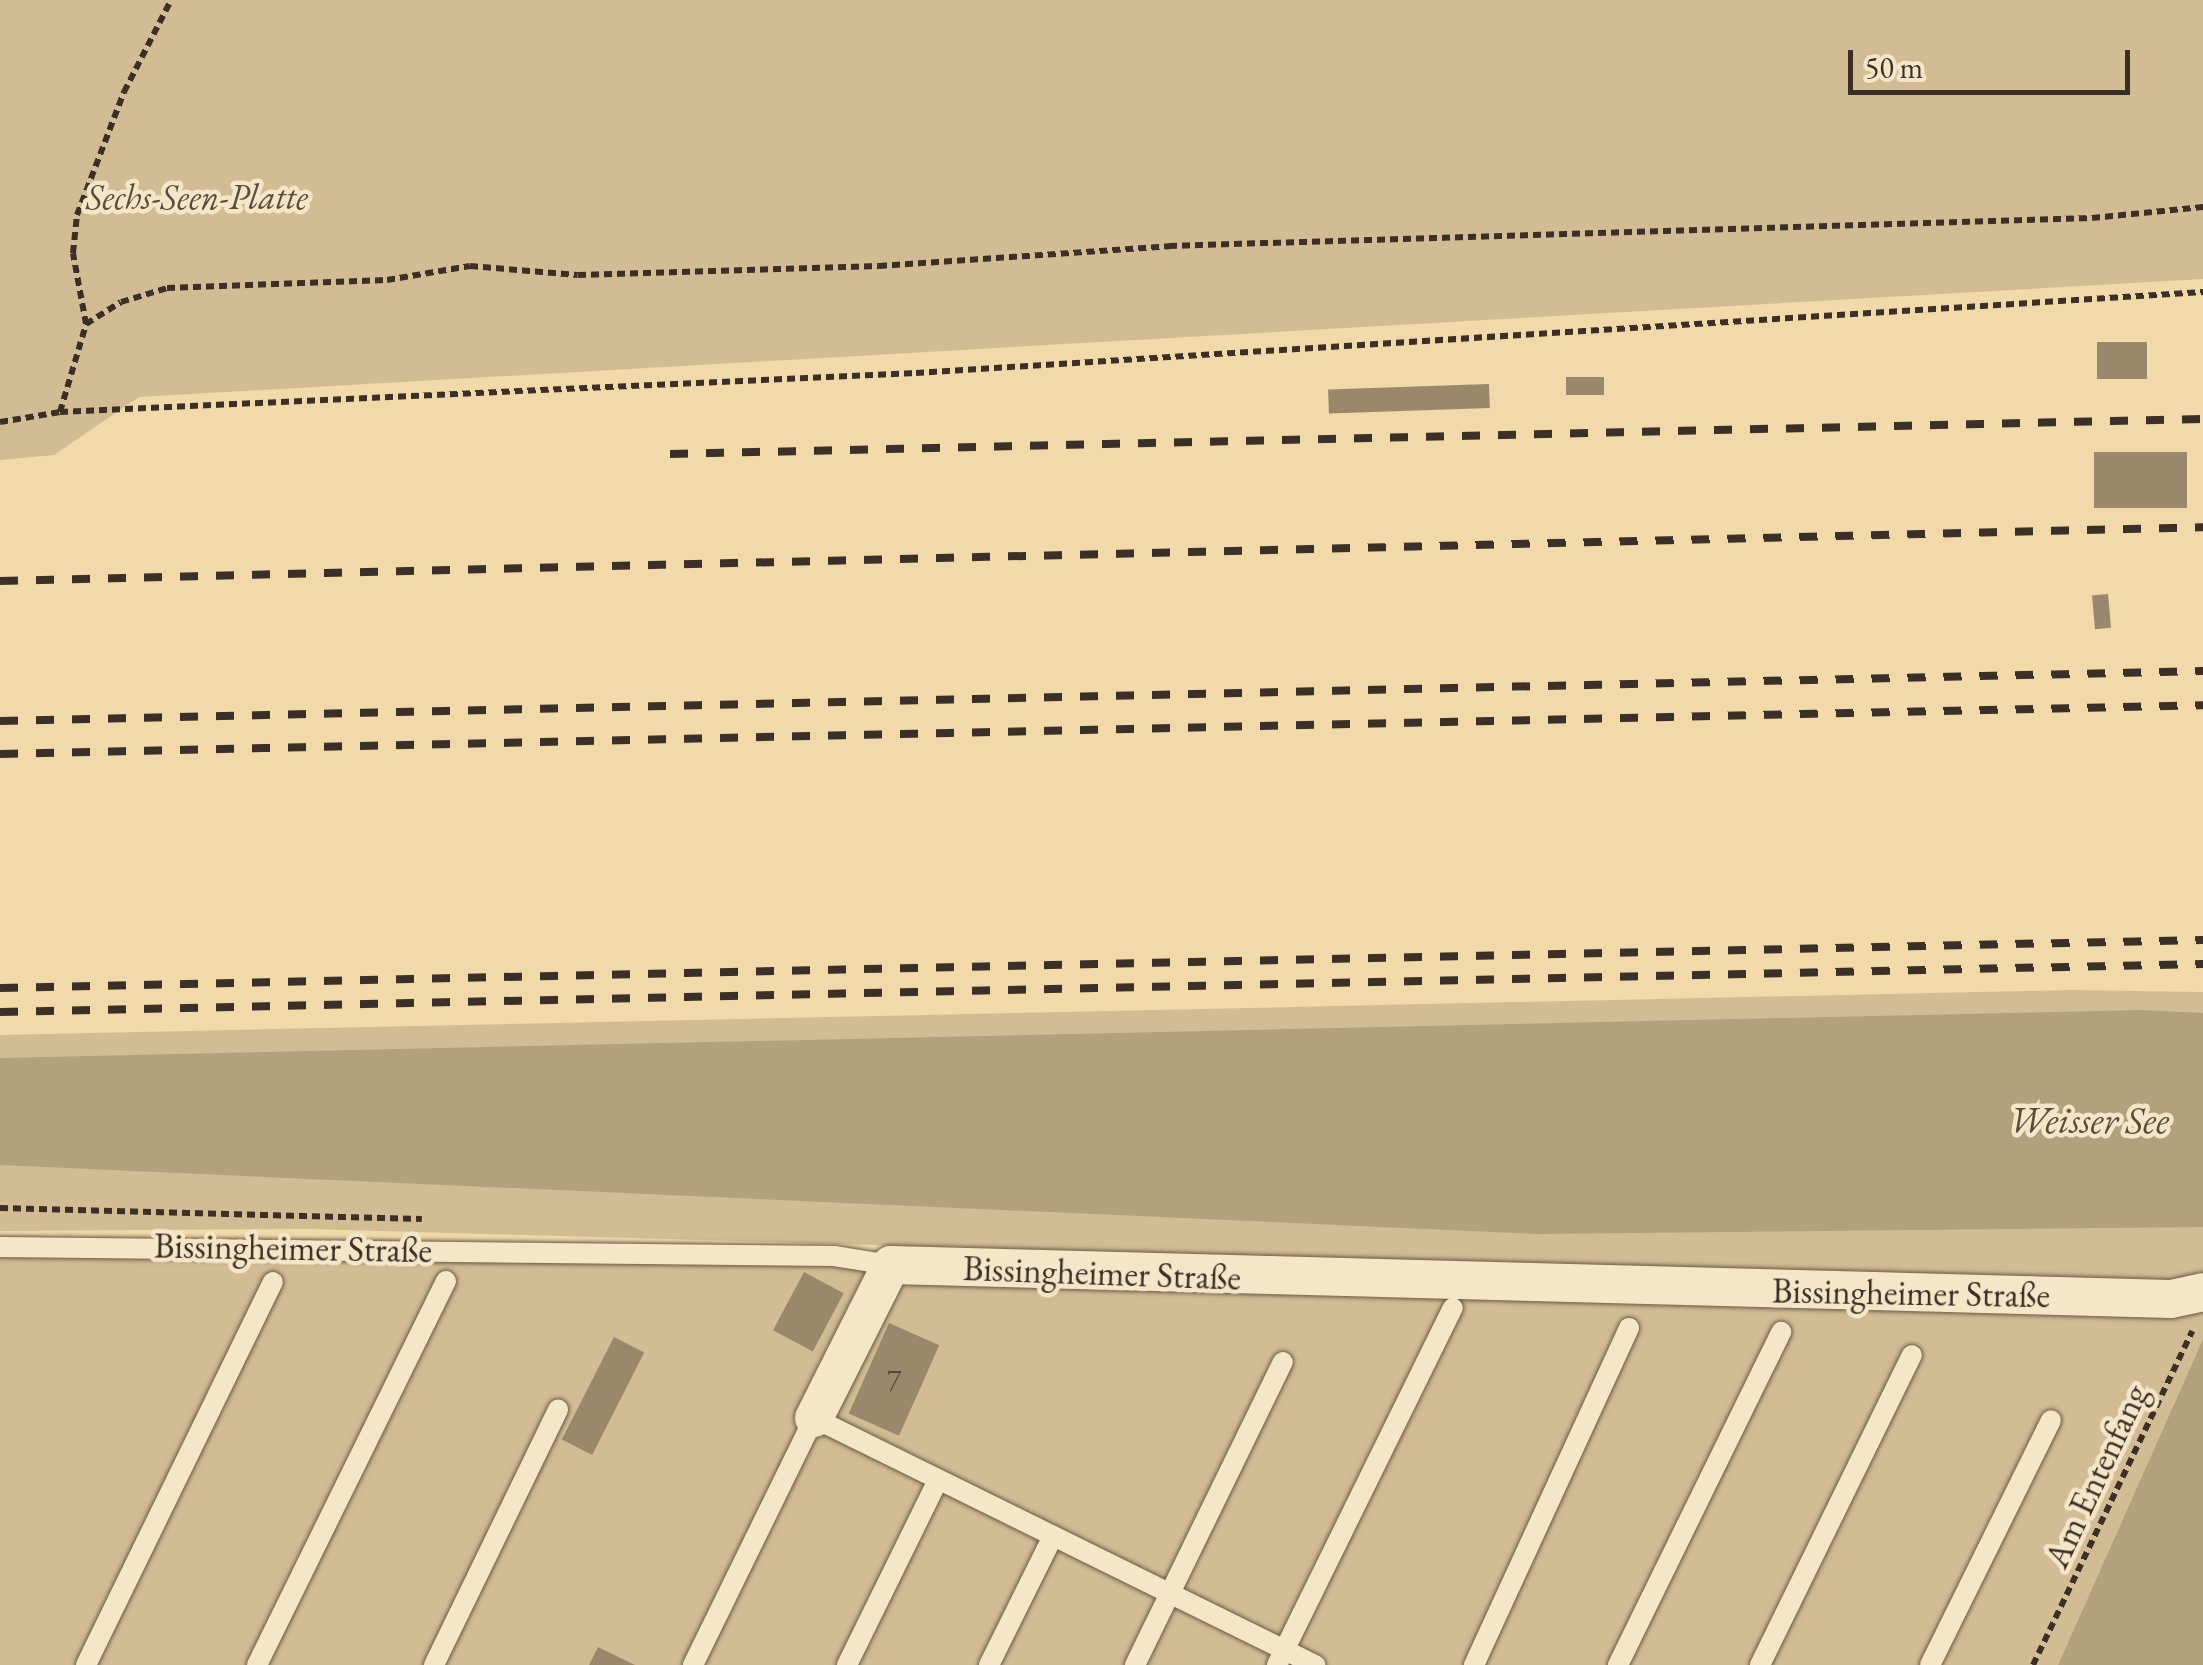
<!DOCTYPE html>
<meta charset="utf-8">
<style>
body{margin:0}
#map{position:relative;width:2203px;height:1665px;overflow:hidden;background:#f1d9aa;font-family:"EB Garamond",serif}
div>[style]{position:absolute}
.green>*{inset:0;background:#d2bc94}
.water>*{inset:0;background:#b3a07d}
.building>*{inset:0;background:#99886b;transform-origin:0 0}
.path>*{height:6px;margin-top:-3px;transform-origin:0;background:repeating-linear-gradient(90deg,#3a3027 0 8px,transparent 0 13px)}
.roads{filter:drop-shadow(0 0 2px #685a48) drop-shadow(0 0 2px #685a48)}
.lane>*{height:20px;margin:-10px;padding:0 10px;transform-origin:10px;border-radius:10px;background:#f6e6c8}
.street>*{height:38px;margin:-19px;padding:0 19px;transform-origin:19px;border-radius:19px;background:#f6e6c8}
.rail>*{height:8px;margin-top:-4px;transform-origin:0;background:repeating-linear-gradient(90deg,#3a3027 0 18px,transparent 0 36px)}
span{translate:-50% -50%;white-space:nowrap;text-align:center;line-height:1.15;-webkit-text-stroke:9px #f6e6c8;paint-order:stroke}
.number-label{font-size:30px;color:#524638}
.number-label span{-webkit-text-stroke-width:0}
.park-label{font-size:35px;color:#584c3d;font-style:italic}
.street-label{font-size:35px;color:#3a3027}
.water-label{font-size:38px;color:#584c3c;font-style:italic}
.scale{position:absolute;left:1848px;top:50px;width:282px;height:45px;box-sizing:border-box;border:5px solid #3a3027;border-top:0;padding-left:12px;font-size:30px;line-height:35px;white-space:nowrap;color:#3a3027;-webkit-text-stroke:8px #f6e6c8;paint-order:stroke}
</style>
<div id="map">
<div class="green">
<div style="clip-path:polygon(0 0,2203px 0,2203px 279px,139px 397px,54px 455px,0 460px)"></div>
<div style="clip-path:polygon(2073px 990px,2203px 992px,2203px 1339px,2058px 1665px,0 1665px,0 1257px,836px 1266px,952px 1285px,1247px 1290px,1298px 1257px,311px 1229px,0 1231px,0 1035px)"></div>
</div>
<div class="water">
<div style="clip-path:polygon(2141px 1010px,2203px 1013px,2203px 1227px,1537px 1234px,0 1165px,0 1058px)"></div>
<div style="clip-path:polygon(2203px 1339px,2203px 1665px,2058px 1665px)"></div>
</div>
<div class="building">
<div style="left:2147px;top:342px;width:37px;height:50px;rotate:90deg"></div>
<div style="left:1566px;top:377px;width:38px;height:18px"></div>
<div style="left:1489px;top:384px;width:24px;height:161px;rotate:88deg"></div>
<div style="left:2094px;top:452px;width:93px;height:56px"></div>
<div style="left:2108px;top:594px;width:34px;height:16px;rotate:85deg"></div>
<div style="left:804px;top:1272px;width:45px;height:66px;rotate:28deg"></div>
<div style="left:889px;top:1323px;width:55px;height:99px;rotate:24deg"></div>
<div style="left:614px;top:1337px;width:34px;height:115px;rotate:27deg"></div>
<div style="clip-path:polygon(598px 1647px,635px 1665px,589px 1665px)"></div>
</div>
<div class="path">
<div style="left:86px;top:324px;width:41px;rotate:-32.2deg"></div>
<div style="left:121px;top:302px;width:48px;rotate:-16.9deg"></div>
<div style="left:167px;top:288px;width:220px;rotate:-2.1deg"></div>
<div style="left:387px;top:280px;width:84px;rotate:-9.6deg"></div>
<div style="left:470px;top:266px;width:108px;rotate:4.8deg"></div>
<div style="left:578px;top:275px;width:301px;rotate:-1.7deg"></div>
<div style="left:879px;top:266px;width:291px;rotate:-3.9deg"></div>
<div style="left:1169px;top:246px;width:923px;rotate:-1.74deg"></div>
<div style="left:2092px;top:218px;width:112px;rotate:-5.7deg"></div>
<div style="left:60px;top:412px;width:92px;rotate:-73.5deg"></div>
<div style="left:86px;top:324px;width:72px;rotate:-100.4deg"></div>
<div style="left:73px;top:253px;width:38px;rotate:-84deg"></div>
<div style="left:77px;top:215px;width:132px;rotate:-69.1deg"></div>
<div style="left:124px;top:92px;width:103px;rotate:-62.9deg"></div>
<div style="left:0;top:422px;width:61px;rotate:-9.5deg"></div>
<div style="left:60px;top:412px;width:857px;rotate:-2.61deg"></div>
<div style="left:916px;top:373px;width:1290px;rotate:-3.6deg"></div>
<div style="left:0;top:1208px;width:422px;rotate:1.5deg"></div>
<div style="left:2033px;top:1665px;width:370px;rotate:-64.5deg"></div>
</div>
<div class="roads">
<div class="lane">
<div style="left:0;top:1247px;width:834px;rotate:0.62deg"></div>
<div style="left:834px;top:1256px;width:58px;rotate:9deg"></div>
<div style="left:86px;top:1665px;width:426px;rotate:-64deg"></div>
<div style="left:257px;top:1665px;width:428px;rotate:-63.8deg"></div>
<div style="left:434px;top:1665px;width:284px;rotate:-64.1deg"></div>
<div style="left:693px;top:1665px;width:275px;rotate:-63.9deg"></div>
<div style="left:814px;top:1418px;width:559px;rotate:26.24deg"></div>
<div style="left:847px;top:1665px;width:206px;rotate:-63.8deg"></div>
<div style="left:989px;top:1665px;width:144px;rotate:-63.6deg"></div>
<div style="left:1135px;top:1665px;width:337px;rotate:-64deg"></div>
<div style="left:1277px;top:1665px;width:398px;rotate:-63.8deg"></div>
<div style="left:1474px;top:1665px;width:371px;rotate:-65.3deg"></div>
<div style="left:1618px;top:1665px;width:371px;rotate:-63.9deg"></div>
<div style="left:1760px;top:1665px;width:345px;rotate:-63.9deg"></div>
<div style="left:1930px;top:1665px;width:273px;rotate:-63.7deg"></div>
</div>
<div class="street">
<div style="left:814px;top:1418px;width:171px;rotate:-63.3deg"></div>
<div style="left:891px;top:1265px;width:1280px;rotate:1.52deg"></div>
<div style="left:2171px;top:1299px;width:33px;rotate:-12deg"></div>
</div>
</div>
<div class="rail">
<div style="left:670px;top:454px;width:1533px;rotate:-1.31deg"></div>
<div style="left:0;top:581px;width:2204px;rotate:-1.4deg"></div>
<div style="left:0;top:721px;width:2204px;rotate:-1.3deg"></div>
<div style="left:0;top:754px;width:2204px;rotate:-1.27deg"></div>
<div style="left:0;top:988px;width:2204px;rotate:-1.25deg"></div>
<div style="left:0;top:1012px;width:2204px;rotate:-1.25deg"></div>
</div>
<div class="number-label">
<span style="left:894px;top:1380px">7</span>
</div>
<div class="park-label">
<span style="left:197px;top:197px">Sechs-Seen-Platte</span>
</div>
<div class="street-label">
<span style="left:293px;top:1248px;rotate:1deg">Bissingheimer Straße</span>
<span style="left:1102px;top:1273px;rotate:2deg">Bissingheimer Straße</span>
<span style="left:1911px;top:1293px;rotate:1deg">Bissingheimer Straße</span>
<span style="left:2096px;top:1476px;rotate:-65deg">Am Entenfang</span>
</div>
<div class="water-label">
<span style="left:2089px;top:1120px">Weisser See</span>
</div>
<div class="scale">50 m</div>
</div>
